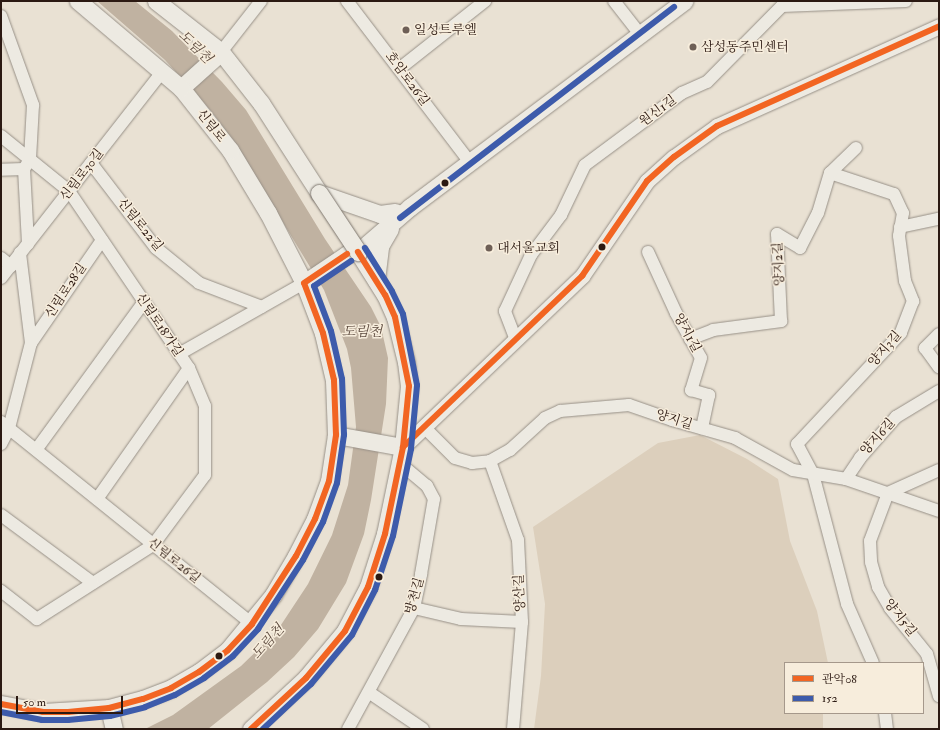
<!DOCTYPE html>
<meta charset="utf-8">
<style>
body{margin:0}
#map{position:relative;width:940px;height:730px;overflow:hidden;background:#e9e1d3;font-family:"IM FELL Double Pica","Noto Serif KR",serif}
div>[style]{position:absolute}
.green>*{inset:0;background:#dccfbc}
.water>*{inset:0;background:#c0b2a1}
.roads{filter:drop-shadow(0 0 1px #979087) drop-shadow(0 0 1px #979087)}
.minor>*{height:12px;margin:-6px;padding:0 6px;transform-origin:6px;border-radius:6px;background:#edeae2}
.tertiary>*{height:15px;margin:-7.5px;padding:0 7.5px;transform-origin:7.5px;border-radius:7.5px;background:#edeae2}
.secondary>*{height:17px;margin:-8.5px;padding:0 8.5px;transform-origin:8.5px;border-radius:8.5px;background:#edeae2}
.bridges{filter:drop-shadow(0 0 1px #7c756d) drop-shadow(0 0 1px #7c756d)}
.secondary-bridge>*{height:17px;margin:-8.5px;padding:0 8.5px;transform-origin:8.5px;border-radius:8.5px;background:#edeae2}
.bus-1>*{height:6px;margin:-3px;padding:0 3px;transform-origin:3px;border-radius:3px;background:#f26522}
.bus-2>*{height:6px;margin:-3px;padding:0 3px;transform-origin:3px;border-radius:3px;background:#3d5bab}
.dots>*{width:11px;height:11px;translate:-50% -50%;box-sizing:border-box;border:2px solid #f7eddc;border-radius:50%}
span{translate:-50% -50%;white-space:nowrap;text-align:center;line-height:1.15;-webkit-text-stroke:3px #f7eddc;paint-order:stroke}
.poi-label{font-size:13px;color:#2b1912}
.left{translate:0 -50%;text-align:left}
.street-label{font-size:13px;color:#2b1912}
.water-label{font-size:14px;color:#604e42;font-style:italic}
.frame{position:absolute;inset:0;border:2px solid #2b1912;pointer-events:none}
.legend{position:absolute;left:784px;top:662px;width:140px;height:52px;box-sizing:border-box;background:#f7eddc;border:1px solid #a5988b;margin:0;padding:5px 7px;list-style:none;font-size:12px;color:#2b1912}
.legend li{display:flex;align-items:center;gap:8px;height:20px}
.legend b{width:20px;border:1px solid #a5988b}
.scale{position:absolute;left:16px;top:696px;width:107px;height:18px;box-sizing:border-box;border:2px solid #2b1912;border-top:0;padding-left:5px;font-size:12px;line-height:14px;white-space:nowrap;color:#2b1912;-webkit-text-stroke:3px #f7eddc;paint-order:stroke}
</style>
<div id="map">
<div class="green">
<div style="clip-path:polygon(700px 435px,747px 459px,778px 479px,790px 541px,817px 611px,828px 663px,785px 663px,785px 713px,823px 713px,823px 729px,534px 729px,541px 676px,545px 604px,533px 527px,658px 443px)"></div>
</div>
<div class="water">
<div style="clip-path:polygon(97px 1px,135px 1px,172px 31px,222px 82px,246px 110px,325px 239px,371px 307px,381px 327px,388px 358px,386px 404px,371px 500px,364px 534px,346px 583px,318px 629px,294px 657px,267px 682px,208px 729px,145px 729px,173px 715px,241px 666px,277px 631px,308px 584px,332px 535px,348px 485px,356px 427px,351px 368px,347px 349px,324px 290px,236px 145px,212px 112px,165px 60px)"></div>
</div>
<div class="roads">
<div class="minor">
<div style="left:347px;top:1px;width:196px;rotate:52.7deg"></div>
<div style="left:614px;top:1px;width:34px;rotate:52deg"></div>
<div style="left:1px;top:16px;width:95px;rotate:70.2deg"></div>
<div style="left:33px;top:105px;width:54px;rotate:93.2deg"></div>
<div style="left:30px;top:159px;width:12px;rotate:121deg"></div>
<div style="left:24px;top:169px;width:23px;rotate:178deg"></div>
<div style="left:221px;top:52px;width:65px;rotate:-51.9deg"></div>
<div style="left:399px;top:69px;width:110px;rotate:-38.3deg"></div>
<div style="left:1px;top:136px;width:87px;rotate:39deg"></div>
<div style="left:69px;top:191px;width:214px;rotate:55.9deg"></div>
<div style="left:189px;top:368px;width:41px;rotate:67.2deg"></div>
<div style="left:205px;top:406px;width:69px;rotate:90deg"></div>
<div style="left:205px;top:475px;width:87px;rotate:126.6deg"></div>
<div style="left:153px;top:545px;width:138px;rotate:147.5deg"></div>
<div style="left:37px;top:619px;width:46px;rotate:-142.1deg"></div>
<div style="left:91px;top:163px;width:107px;rotate:52.6deg"></div>
<div style="left:156px;top:248px;width:55px;rotate:39.1deg"></div>
<div style="left:199px;top:283px;width:67px;rotate:20.9deg"></div>
<div style="left:24px;top:169px;width:75px;rotate:86.9deg"></div>
<div style="left:830px;top:173px;width:67px;rotate:18.2deg"></div>
<div style="left:894px;top:194px;width:21px;rotate:65deg"></div>
<div style="left:903px;top:213px;width:23px;rotate:100deg"></div>
<div style="left:899px;top:236px;width:45px;rotate:82.4deg"></div>
<div style="left:905px;top:281px;width:22px;rotate:68deg"></div>
<div style="left:913px;top:301px;width:34px;rotate:111deg"></div>
<div style="left:901px;top:333px;width:152px;rotate:133.1deg"></div>
<div style="left:797px;top:444px;width:34px;rotate:62deg"></div>
<div style="left:813px;top:474px;width:134px;rotate:75.3deg"></div>
<div style="left:847px;top:604px;width:64px;rotate:66.2deg"></div>
<div style="left:900px;top:227px;width:40px;rotate:-12deg"></div>
<div style="left:648px;top:252px;width:67px;rotate:65.3deg"></div>
<div style="left:676px;top:313px;width:51px;rotate:60.9deg"></div>
<div style="left:701px;top:358px;width:34px;rotate:107deg"></div>
<div style="left:691px;top:390px;width:19px;rotate:16deg"></div>
<div style="left:709px;top:395px;width:34px;rotate:102deg"></div>
<div style="left:1px;top:258px;width:13px;rotate:39deg"></div>
<div style="left:1px;top:278px;width:261px;rotate:-52deg"></div>
<div style="left:939px;top:334px;width:20px;rotate:135deg"></div>
<div style="left:925px;top:348px;width:24px;rotate:54deg"></div>
<div style="left:690px;top:339px;width:25px;rotate:-21deg"></div>
<div style="left:713px;top:330px;width:69px;rotate:-7.5deg"></div>
<div style="left:781px;top:321px;width:87px;rotate:-92.6deg"></div>
<div style="left:777px;top:234px;width:27px;rotate:31deg"></div>
<div style="left:800px;top:248px;width:39px;rotate:-63deg"></div>
<div style="left:818px;top:213px;width:42px;rotate:-73.3deg"></div>
<div style="left:830px;top:173px;width:36px;rotate:-44deg"></div>
<div style="left:516px;top:340px;width:31px;rotate:-111deg"></div>
<div style="left:505px;top:311px;width:62px;rotate:-65.1deg"></div>
<div style="left:531px;top:255px;width:50px;rotate:-53.1deg"></div>
<div style="left:561px;top:215px;width:55px;rotate:-64.4deg"></div>
<div style="left:585px;top:165px;width:121px;rotate:-36.6deg"></div>
<div style="left:682px;top:93px;width:27px;rotate:-24deg"></div>
<div style="left:707px;top:82px;width:107px;rotate:-45.4deg"></div>
<div style="left:782px;top:6px;width:124px;rotate:-2.3deg"></div>
<div style="left:31px;top:343px;width:125px;rotate:-55.4deg"></div>
<div style="left:179px;top:354px;width:144px;rotate:-29.6deg"></div>
<div style="left:1px;top:422px;width:322px;rotate:38.8deg"></div>
<div style="left:425px;top:428px;width:42px;rotate:45deg"></div>
<div style="left:455px;top:458px;width:18px;rotate:16deg"></div>
<div style="left:472px;top:463px;width:18px;rotate:-6deg"></div>
<div style="left:490px;top:461px;width:23px;rotate:-29deg"></div>
<div style="left:510px;top:450px;width:47px;rotate:-42.4deg"></div>
<div style="left:545px;top:418px;width:17px;rotate:-25deg"></div>
<div style="left:560px;top:411px;width:69px;rotate:-5deg"></div>
<div style="left:629px;top:405px;width:46px;rotate:19.2deg"></div>
<div style="left:672px;top:420px;width:66px;rotate:15.9deg"></div>
<div style="left:735px;top:438px;width:66px;rotate:28.9deg"></div>
<div style="left:793px;top:470px;width:54px;rotate:9.6deg"></div>
<div style="left:846px;top:479px;width:98px;rotate:19deg"></div>
<div style="left:1px;top:444px;width:18px;rotate:-63deg"></div>
<div style="left:9px;top:428px;width:88px;rotate:-75.5deg"></div>
<div style="left:31px;top:343px;width:91px;rotate:-97deg"></div>
<div style="left:36px;top:450px;width:183px;rotate:-53.9deg"></div>
<div style="left:490px;top:461px;width:84px;rotate:70.5deg"></div>
<div style="left:518px;top:540px;width:82px;rotate:87.2deg"></div>
<div style="left:522px;top:622px;width:107px;rotate:94.8deg"></div>
<div style="left:939px;top:470px;width:56px;rotate:155.7deg"></div>
<div style="left:888px;top:493px;width:51px;rotate:110.6deg"></div>
<div style="left:870px;top:541px;width:21px;rotate:87deg"></div>
<div style="left:871px;top:562px;width:26px;rotate:74deg"></div>
<div style="left:878px;top:587px;width:24px;rotate:60deg"></div>
<div style="left:890px;top:608px;width:59px;rotate:51.2deg"></div>
<div style="left:927px;top:654px;width:44px;rotate:74.1deg"></div>
<div style="left:846px;top:479px;width:25px;rotate:-56deg"></div>
<div style="left:860px;top:458px;width:55px;rotate:-48.7deg"></div>
<div style="left:896px;top:417px;width:50px;rotate:-31.2deg"></div>
<div style="left:97px;top:499px;width:160px;rotate:-54.9deg"></div>
<div style="left:1px;top:515px;width:114px;rotate:36.5deg"></div>
<div style="left:414px;top:608px;width:48px;rotate:13.2deg"></div>
<div style="left:461px;top:619px;width:61px;rotate:2.8deg"></div>
<div style="left:370px;top:693px;width:64px;rotate:34.2deg"></div>
<div style="left:885px;top:713px;width:16px;rotate:83deg"></div>
<div style="left:348px;top:729px;width:138px;rotate:-61.4deg"></div>
<div style="left:414px;top:608px;width:35px;rotate:-78deg"></div>
<div style="left:421px;top:574px;width:76px;rotate:-80.2deg"></div>
<div style="left:434px;top:499px;width:15px;rotate:-118deg"></div>
<div style="left:427px;top:486px;width:35px;rotate:-140deg"></div>
</div>
<div class="tertiary">
<div style="left:403px;top:447px;width:248px;rotate:-43.7deg"></div>
<div style="left:582px;top:276px;width:115px;rotate:-55.6deg"></div>
<div style="left:647px;top:181px;width:36px;rotate:-42deg"></div>
<div style="left:674px;top:157px;width:53px;rotate:-35.8deg"></div>
<div style="left:717px;top:126px;width:243px;rotate:-24.2deg"></div>
</div>
<div class="secondary">
<div style="left:156px;top:1px;width:83px;rotate:38.1deg"></div>
<div style="left:221px;top:52px;width:65px;rotate:51.9deg"></div>
<div style="left:261px;top:103px;width:107px;rotate:57.2deg"></div>
<div style="left:319px;top:193px;width:65px;rotate:19deg"></div>
<div style="left:380px;top:214px;width:15px;rotate:-8deg"></div>
<div style="left:181px;top:88px;width:54px;rotate:-42deg"></div>
<div style="left:376px;top:280px;width:34px;rotate:-83deg"></div>
<div style="left:380px;top:246px;width:20px;rotate:-60deg"></div>
<div style="left:304px;top:283px;width:52px;rotate:-34deg"></div>
<div style="left:347px;top:254px;width:11px;rotate:-10deg"></div>
<div style="left:358px;top:252px;width:69px;rotate:-40.9deg"></div>
<div style="left:410px;top:207px;width:343px;rotate:-36.9deg"></div>
<div style="left:336px;top:435px;width:68px;rotate:10.2deg"></div>
<div style="left:1px;top:704px;width:43px;rotate:10.8deg"></div>
<div style="left:43px;top:712px;width:66px;rotate:-3.5deg"></div>
<div style="left:109px;top:708px;width:35px;rotate:-15deg"></div>
<div style="left:143px;top:699px;width:30px;rotate:-21deg"></div>
<div style="left:171px;top:688px;width:32px;rotate:-30deg"></div>
<div style="left:199px;top:672px;width:36px;rotate:-37deg"></div>
<div style="left:228px;top:650px;width:71px;rotate:-50.7deg"></div>
<div style="left:273px;top:595px;width:45px;rotate:-59.5deg"></div>
<div style="left:296px;top:556px;width:42px;rotate:-62.8deg"></div>
<div style="left:315px;top:519px;width:40px;rotate:-69.8deg"></div>
<div style="left:329px;top:481px;width:47px;rotate:-81.3deg"></div>
<div style="left:336px;top:435px;width:55px;rotate:-92.1deg"></div>
<div style="left:334px;top:380px;width:48px;rotate:-103.2deg"></div>
<div style="left:323px;top:333px;width:53px;rotate:-110.8deg"></div>
<div style="left:304px;top:283px;width:79px;rotate:-117.2deg"></div>
<div style="left:268px;top:213px;width:74px;rotate:-121.1deg"></div>
<div style="left:230px;top:150px;width:79px;rotate:-128.3deg"></div>
<div style="left:181px;top:88px;width:135px;rotate:-139.8deg"></div>
<div style="left:109px;top:708px;width:22px;rotate:77deg"></div>
<div style="left:251px;top:729px;width:75px;rotate:-42.8deg"></div>
<div style="left:306px;top:678px;width:61px;rotate:-50.3deg"></div>
<div style="left:345px;top:631px;width:50px;rotate:-62.4deg"></div>
<div style="left:368px;top:587px;width:56px;rotate:-72.2deg"></div>
<div style="left:385px;top:534px;width:89px;rotate:-78.3deg"></div>
<div style="left:403px;top:447px;width:61px;rotate:-84.4deg"></div>
<div style="left:409px;top:386px;width:24px;rotate:-97deg"></div>
<div style="left:406px;top:362px;width:46px;rotate:-103.7deg"></div>
<div style="left:395px;top:317px;width:24px;rotate:-114deg"></div>
<div style="left:385px;top:295px;width:51px;rotate:-122.1deg"></div>
</div>
</div>
<div class="bridges">
<div class="secondary-bridge">
<div style="left:319px;top:193px;width:71px;rotate:56.5deg"></div>
</div>
</div>
<div class="bus-1">
<div style="left:403px;top:447px;width:248px;rotate:-43.7deg"></div>
<div style="left:582px;top:276px;width:115px;rotate:-55.6deg"></div>
<div style="left:647px;top:181px;width:36px;rotate:-42deg"></div>
<div style="left:674px;top:157px;width:53px;rotate:-35.8deg"></div>
<div style="left:717px;top:126px;width:243px;rotate:-24.2deg"></div>
<div style="left:1px;top:704px;width:43px;rotate:10.8deg"></div>
<div style="left:43px;top:712px;width:25px"></div>
<div style="left:68px;top:712px;width:41px;rotate:-5.6deg"></div>
<div style="left:109px;top:708px;width:35px;rotate:-15deg"></div>
<div style="left:143px;top:699px;width:30px;rotate:-21deg"></div>
<div style="left:171px;top:688px;width:32px;rotate:-30deg"></div>
<div style="left:199px;top:672px;width:36px;rotate:-37deg"></div>
<div style="left:228px;top:650px;width:35px;rotate:-47deg"></div>
<div style="left:252px;top:624px;width:81px;rotate:-57.1deg"></div>
<div style="left:296px;top:556px;width:42px;rotate:-62.8deg"></div>
<div style="left:315px;top:519px;width:40px;rotate:-69.8deg"></div>
<div style="left:329px;top:481px;width:47px;rotate:-81.3deg"></div>
<div style="left:336px;top:435px;width:55px;rotate:-92.1deg"></div>
<div style="left:334px;top:380px;width:48px;rotate:-103.2deg"></div>
<div style="left:323px;top:333px;width:53px;rotate:-110.8deg"></div>
<div style="left:304px;top:283px;width:52px;rotate:-34deg"></div>
<div style="left:251px;top:729px;width:75px;rotate:-42.8deg"></div>
<div style="left:306px;top:678px;width:61px;rotate:-50.3deg"></div>
<div style="left:345px;top:631px;width:50px;rotate:-62.4deg"></div>
<div style="left:368px;top:587px;width:56px;rotate:-72.2deg"></div>
<div style="left:385px;top:534px;width:89px;rotate:-78.3deg"></div>
<div style="left:403px;top:447px;width:61px;rotate:-84.4deg"></div>
<div style="left:409px;top:386px;width:70px;rotate:-101.5deg"></div>
<div style="left:395px;top:317px;width:24px;rotate:-114deg"></div>
<div style="left:385px;top:295px;width:51px;rotate:-122.1deg"></div>
</div>
<div class="bus-2">
<div style="left:400px;top:218px;width:346px;rotate:-37.6deg"></div>
<div style="left:1px;top:712px;width:42px;rotate:11deg"></div>
<div style="left:42px;top:720px;width:26px"></div>
<div style="left:68px;top:720px;width:42px;rotate:-5.4deg"></div>
<div style="left:110px;top:716px;width:36px;rotate:-14deg"></div>
<div style="left:145px;top:707px;width:32px;rotate:-22deg"></div>
<div style="left:175px;top:695px;width:34px;rotate:-30deg"></div>
<div style="left:204px;top:678px;width:36px;rotate:-37deg"></div>
<div style="left:233px;top:656px;width:37px;rotate:-47deg"></div>
<div style="left:258px;top:629px;width:82px;rotate:-56.9deg"></div>
<div style="left:303px;top:560px;width:43px;rotate:-62.2deg"></div>
<div style="left:323px;top:522px;width:41px;rotate:-70.3deg"></div>
<div style="left:337px;top:483px;width:49px;rotate:-81.7deg"></div>
<div style="left:344px;top:435px;width:56px;rotate:-92deg"></div>
<div style="left:342px;top:379px;width:49px;rotate:-102.9deg"></div>
<div style="left:331px;top:331px;width:48px;rotate:-110.7deg"></div>
<div style="left:314px;top:286px;width:45px;rotate:-34deg"></div>
<div style="left:263px;top:729px;width:66px;rotate:-43.2deg"></div>
<div style="left:311px;top:684px;width:64px;rotate:-50.1deg"></div>
<div style="left:352px;top:635px;width:51px;rotate:-62.9deg"></div>
<div style="left:375px;top:590px;width:57px;rotate:-71.6deg"></div>
<div style="left:393px;top:536px;width:89px;rotate:-78.3deg"></div>
<div style="left:411px;top:449px;width:64px;rotate:-84.6deg"></div>
<div style="left:417px;top:385px;width:72px;rotate:-101.2deg"></div>
<div style="left:403px;top:314px;width:25px;rotate:-116deg"></div>
<div style="left:392px;top:291px;width:51px;rotate:-122.1deg"></div>
</div>
<div class="dots">
<div style="left:406px;top:30px;background:#6e5f56"></div>
<div style="left:693px;top:47px;background:#6e5f56"></div>
<div style="left:445px;top:183px;background:#2b1912"></div>
<div style="left:602px;top:247px;background:#2b1912"></div>
<div style="left:489px;top:248px;background:#6e5f56"></div>
<div style="left:379px;top:577px;background:#2b1912"></div>
<div style="left:219px;top:656px;background:#2b1912"></div>
</div>
<div class="poi-label">
<span class="left" style="left:414px;top:30px">일성트루엘</span>
<span class="left" style="left:701px;top:47px">삼성동주민센터</span>
<span class="left" style="left:497px;top:248px">대서울교회</span>
</div>
<div class="street-label">
<span style="left:407px;top:79px;rotate:53deg">호암로26길</span>
<span style="left:658px;top:111px;rotate:-37deg">원신1길</span>
<span style="left:211px;top:126px;rotate:52deg">신림로</span>
<span style="left:82px;top:175px;rotate:-52deg">신림로30길</span>
<span style="left:140px;top:225px;rotate:51deg">신림로22길</span>
<span style="left:779px;top:264px;rotate:-93deg">양지2길</span>
<span style="left:66px;top:291px;rotate:-56deg">신림로28길</span>
<span style="left:159px;top:325px;rotate:56deg">신림로18가길</span>
<span style="left:687px;top:333px;rotate:61deg">양지1길</span>
<span style="left:885px;top:349px;rotate:-49deg">양지3길</span>
<span style="left:674px;top:420px;rotate:17deg">양지길</span>
<span style="left:878px;top:437px;rotate:-48deg">양지6길</span>
<span style="left:174px;top:561px;rotate:39deg">신림로26길</span>
<span style="left:520px;top:593px;rotate:-93deg">양산길</span>
<span style="left:415px;top:596px;rotate:-74deg">방천길</span>
<span style="left:900px;top:618px;rotate:52deg">양지5길</span>
</div>
<div class="water-label">
<span style="left:195px;top:47px;rotate:44deg">도림천</span>
<span style="left:362px;top:332px">도림천</span>
<span style="left:268px;top:642px;rotate:-48deg">도림천</span>
</div>
<div class="frame"></div>
<ul class="legend">
<li><b style="height:5px;background:#f26522"></b>관악08</li>
<li><b style="height:5px;background:#3d5bab"></b>152</li>
</ul>
<div class="scale">50 m</div>
</div>
